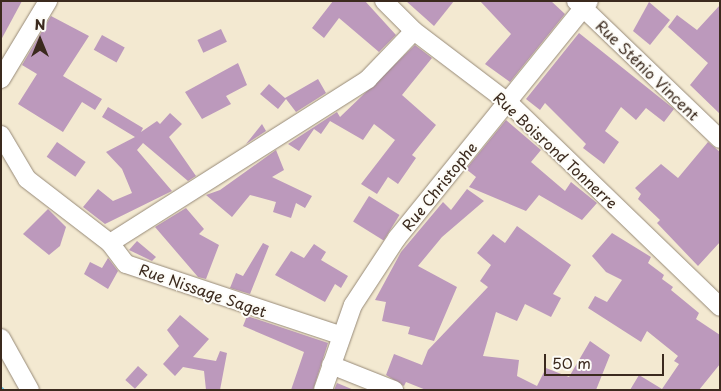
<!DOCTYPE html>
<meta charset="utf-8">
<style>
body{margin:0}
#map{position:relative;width:721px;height:391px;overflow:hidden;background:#f3e9d1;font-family:"Playpen Sans",sans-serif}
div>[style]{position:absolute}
.stream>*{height:5px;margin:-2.5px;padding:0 2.5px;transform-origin:2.5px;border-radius:2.5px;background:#62c2e0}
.building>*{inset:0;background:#bc99bc;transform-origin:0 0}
.roads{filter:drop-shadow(0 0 1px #978a78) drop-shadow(0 0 1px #978a78)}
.street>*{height:18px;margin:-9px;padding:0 9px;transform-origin:9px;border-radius:9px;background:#fff}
span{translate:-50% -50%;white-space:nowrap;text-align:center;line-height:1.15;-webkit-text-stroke:4px #fdfcf7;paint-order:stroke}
.street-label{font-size:15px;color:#3b2a1e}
.frame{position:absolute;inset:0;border:2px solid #3b2a1e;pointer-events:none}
.north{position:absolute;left:15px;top:15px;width:50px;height:50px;-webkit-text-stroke:4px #fdfcf7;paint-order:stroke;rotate:0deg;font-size:14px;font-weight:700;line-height:20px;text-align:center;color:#3b2a1e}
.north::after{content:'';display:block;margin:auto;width:18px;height:22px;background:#3b2a1e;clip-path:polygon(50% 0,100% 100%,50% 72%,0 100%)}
.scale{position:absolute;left:544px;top:354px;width:120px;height:22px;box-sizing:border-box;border:2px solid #3b2a1e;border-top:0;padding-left:6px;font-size:15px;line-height:18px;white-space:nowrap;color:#3b2a1e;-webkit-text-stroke:4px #fdfcf7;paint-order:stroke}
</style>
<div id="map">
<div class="stream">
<div style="left:1px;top:389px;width:1px;rotate:45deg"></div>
</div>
<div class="building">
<div style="clip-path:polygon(1px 1px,22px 1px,1px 40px)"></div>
<div style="clip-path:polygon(333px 1px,365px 1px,396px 35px,379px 52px,339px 18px,324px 38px,312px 28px)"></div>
<div style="clip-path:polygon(406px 1px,454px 1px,434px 26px)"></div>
<div style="clip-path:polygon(480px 1px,551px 1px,565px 14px,510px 82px,485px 64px,511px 34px)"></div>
<div style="clip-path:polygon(649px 2px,670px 20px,650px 45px,633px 31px)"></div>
<div style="clip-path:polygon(720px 5px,720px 114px,690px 85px,708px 63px,668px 27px,677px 15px,697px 30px)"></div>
<div style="clip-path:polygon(51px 16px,89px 36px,63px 76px,102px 99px,95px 110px,82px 102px,63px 132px,18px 104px,37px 74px,22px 65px)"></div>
<div style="left:221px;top:29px;width:14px;height:26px;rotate:65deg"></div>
<div style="clip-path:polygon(579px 33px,674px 109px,664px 122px,646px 108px,636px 120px,621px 107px,605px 131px,619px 142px,604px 164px,583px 148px,586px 144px,545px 103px,540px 110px,526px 99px)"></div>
<div style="left:102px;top:35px;width:26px;height:17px;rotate:29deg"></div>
<div style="clip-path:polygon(415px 45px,432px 58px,402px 95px,436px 125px,412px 155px,416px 158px,398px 184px,388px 177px,377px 194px,361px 184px,395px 140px,374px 124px,363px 140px,330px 121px,321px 134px,314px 129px,299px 151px,288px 144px,337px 112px,340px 117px)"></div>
<div style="clip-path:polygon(238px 63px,247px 85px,226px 96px,231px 104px,202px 119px,185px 92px)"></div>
<div style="clip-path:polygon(318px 79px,326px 93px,296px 112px,286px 99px,278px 109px,260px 94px,269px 84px,285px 98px)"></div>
<div style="clip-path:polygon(108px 107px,143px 128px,141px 132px,157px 121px,160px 124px,170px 113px,182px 124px,169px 137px,196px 176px,188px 181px,143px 143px,137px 150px,172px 191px,105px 224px,83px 207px,98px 189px,113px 201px,132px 193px,122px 169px,106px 152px,135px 137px,102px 117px)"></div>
<div style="clip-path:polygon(506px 120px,541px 150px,531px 162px,565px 191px,571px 182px,597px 203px,582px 220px,539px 195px,526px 211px,469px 187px,476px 177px,466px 169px)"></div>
<div style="clip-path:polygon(262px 124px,266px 131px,246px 144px)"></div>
<div style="left:57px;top:142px;width:35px;height:18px;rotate:35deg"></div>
<div style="clip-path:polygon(708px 142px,720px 152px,720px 242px,698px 266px,657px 223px,660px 220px,638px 199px,641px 194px,635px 188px,661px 164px,678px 178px)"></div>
<div style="clip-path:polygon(276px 150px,284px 170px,272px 177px,312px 196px,305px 208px,296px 203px,291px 218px,273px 212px,276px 202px,250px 195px,232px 217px,206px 195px,220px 190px)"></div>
<div style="clip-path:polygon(467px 189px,484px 201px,442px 237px,418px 266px,457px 287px,434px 341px,408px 334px,410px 327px,382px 321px,386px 302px,375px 300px,401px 252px,443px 202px,451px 210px)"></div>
<div style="left:369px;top:196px;width:36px;height:30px;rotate:32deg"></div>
<div style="clip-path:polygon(186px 208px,204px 229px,199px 234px,219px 245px,206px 279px,198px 277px,155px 227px)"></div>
<div style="clip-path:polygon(48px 209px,66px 227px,60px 246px,49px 255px,23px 234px)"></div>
<div style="clip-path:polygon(517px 226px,571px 265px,553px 294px,561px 298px,551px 317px,525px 304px,517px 321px,496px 312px,483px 356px,519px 360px,517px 376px,537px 386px,546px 368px,569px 377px,590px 341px,610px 355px,596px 390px,426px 390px,406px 382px,404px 386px,386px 375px,394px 354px,422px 365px,428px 350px,488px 287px,480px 281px,491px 265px,477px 253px,493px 234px,505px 243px)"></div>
<div style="clip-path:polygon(612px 233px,651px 257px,648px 263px,664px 275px,662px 279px,673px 287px,671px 290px,699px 313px,696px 319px,720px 335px,720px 364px,699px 390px,630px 390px,639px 375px,662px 389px,679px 364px,674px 361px,678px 356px,647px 331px,641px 342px,588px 308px,595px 296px,607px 302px,622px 280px,606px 272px,592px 256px)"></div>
<div style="clip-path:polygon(137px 241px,156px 257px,152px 261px,129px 250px)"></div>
<div style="clip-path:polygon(263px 243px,269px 246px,250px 294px,230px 288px,236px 273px,243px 276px)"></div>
<div style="clip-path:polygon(314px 244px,326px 252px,321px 260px,348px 276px,341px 288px,335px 284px,325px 302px,275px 275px,291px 251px,304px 258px)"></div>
<div style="clip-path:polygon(108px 258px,118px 271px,108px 289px,84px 274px,90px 262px,102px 268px)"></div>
<div style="clip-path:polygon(180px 315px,209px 339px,193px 357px,216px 361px,220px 351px,227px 353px,220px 390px,206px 390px,204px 371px,183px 367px,175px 376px,163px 364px,179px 346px,167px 330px)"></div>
<div style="clip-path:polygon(247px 316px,328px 343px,313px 390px,291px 390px,304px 352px,243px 326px)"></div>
<div style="left:138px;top:366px;width:13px;height:19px;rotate:42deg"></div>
<div style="clip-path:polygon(337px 383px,354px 390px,334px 390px)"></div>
</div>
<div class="roads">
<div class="street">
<div style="left:384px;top:1px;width:42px;rotate:45deg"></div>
<div style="left:414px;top:31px;width:121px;rotate:37.2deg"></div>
<div style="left:510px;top:104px;width:292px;rotate:44deg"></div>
<div style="left:576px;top:1px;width:199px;rotate:43.8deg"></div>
<div style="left:1px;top:79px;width:91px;rotate:-58.9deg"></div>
<div style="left:1px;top:135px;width:51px;rotate:59.4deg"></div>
<div style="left:27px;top:179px;width:105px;rotate:37.6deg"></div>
<div style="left:110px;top:243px;width:26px;rotate:53deg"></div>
<div style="left:126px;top:264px;width:225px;rotate:18.4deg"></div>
<div style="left:110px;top:243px;width:306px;rotate:-32.4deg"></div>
<div style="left:368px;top:79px;width:66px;rotate:-46.2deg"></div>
<div style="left:1px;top:338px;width:60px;rotate:60.9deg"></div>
<div style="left:331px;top:365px;width:68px;rotate:21.6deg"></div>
<div style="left:323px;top:390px;width:90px;rotate:-70.6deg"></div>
<div style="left:353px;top:305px;width:80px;rotate:-56.7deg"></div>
<div style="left:397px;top:238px;width:305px;rotate:-51deg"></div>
</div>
</div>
<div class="street-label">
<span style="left:648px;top:70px;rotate:44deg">Rue Sténio Vincent</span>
<span style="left:556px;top:150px;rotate:43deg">Rue Boisrond Tonnerre</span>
<span style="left:439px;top:186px;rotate:-51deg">Rue Christophe</span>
<span style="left:203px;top:290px;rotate:19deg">Rue Nissage Saget</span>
</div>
<div class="frame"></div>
<div class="north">N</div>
<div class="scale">50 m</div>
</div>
